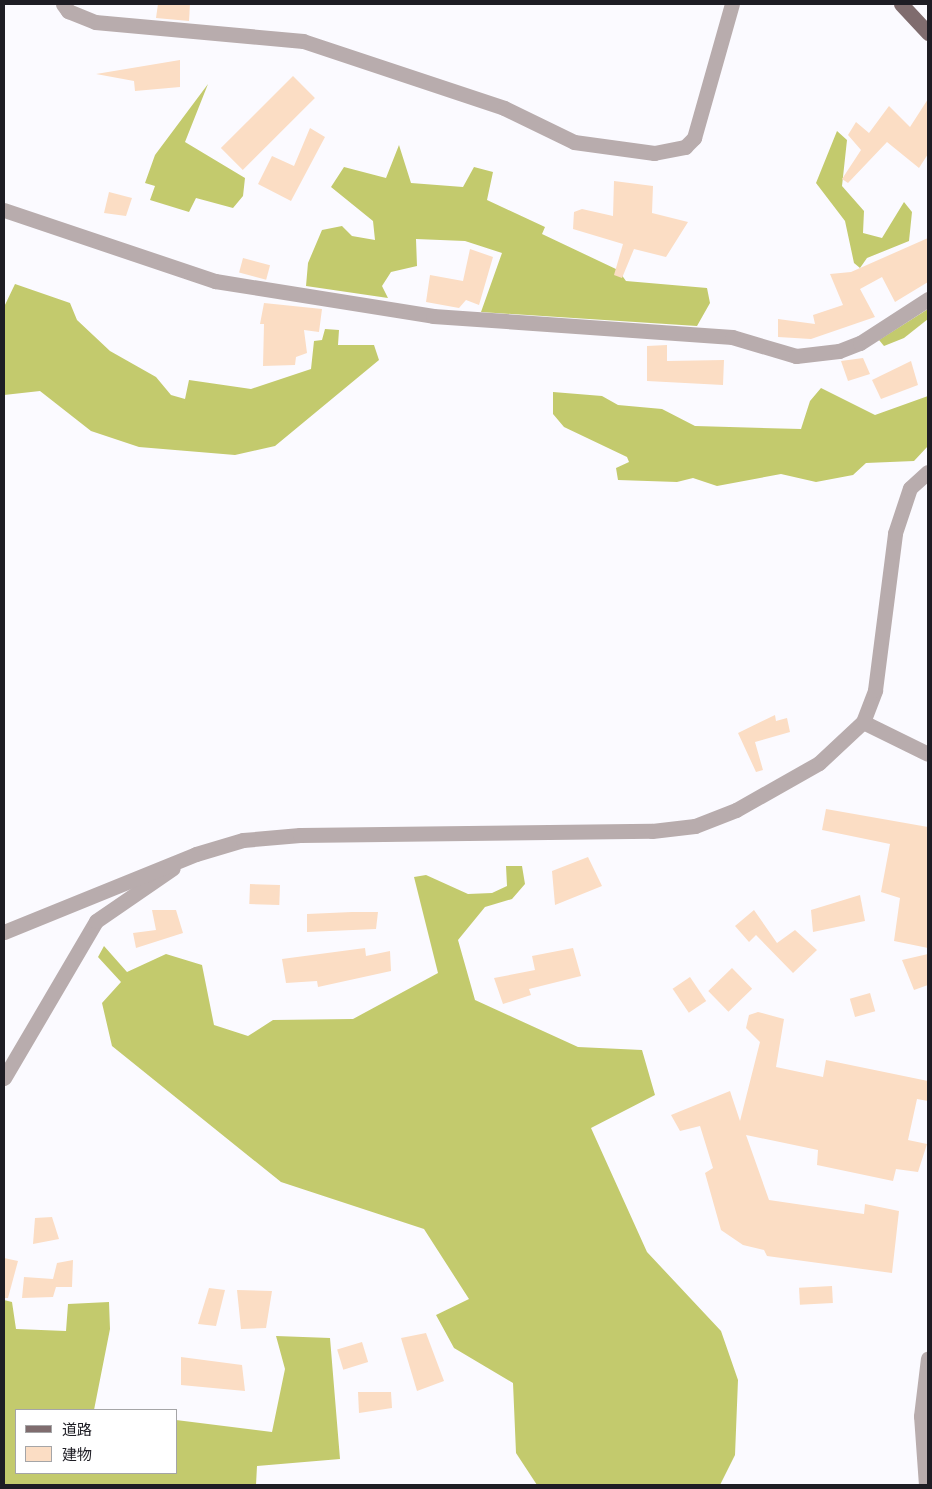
<!DOCTYPE html>
<meta charset="utf-8">
<style>
body{margin:0}
#map{position:relative;width:932px;height:1489px;overflow:hidden;background:#fbfaff;font-family:"Archivo Narrow","Noto Sans JP",sans-serif}
div>[style]{position:absolute}
.forest>*{inset:0;background:#c3ca6d}
.building>*{inset:0;background:#fbddc4;transform-origin:0 0}
.minor>*{height:15px;margin:-7.5px;padding:0 7.5px;transform-origin:7.5px;border-radius:7.5px;background:#b8acad}
.tertiary>*{height:15px;margin:-7.5px;padding:0 7.5px;transform-origin:7.5px;border-radius:7.5px;background:#b8acad}
.primary>*{height:15px;margin:-7.5px;padding:0 7.5px;transform-origin:7.5px;border-radius:7.5px;background:#7f6c6e}
span{translate:-50% -50%;white-space:nowrap;text-align:center;line-height:1.15;-webkit-text-stroke:5px #fff;paint-order:stroke}
.frame{position:absolute;inset:0;border:5px solid #1e1d24;pointer-events:none}
.legend{position:absolute;left:15px;top:1409px;width:162px;height:65px;box-sizing:border-box;background:#fff;border:1px solid #a5a5a7;margin:0;padding:6px 9px;list-style:none;font-size:15px;color:#1e1d24}
.legend li{display:flex;align-items:center;gap:10px;height:25px}
.legend b{width:25px;border:1px solid #a5a5a7}
</style>
<div id="map">
<div class="forest">
<div style="clip-path:polygon(208px 84px,185px 142px,245px 178px,243px 196px,233px 208px,196px 198px,189px 212px,150px 200px,155px 186px,145px 183px,155px 155px)"></div>
<div style="clip-path:polygon(837px 131px,847px 140px,842px 186px,864px 211px,863px 233px,882px 238px,904px 202px,912px 212px,909px 241px,867px 258px,860px 268px,854px 263px,845px 221px,816px 183px)"></div>
<div style="clip-path:polygon(399px 145px,411px 183px,463px 187px,474px 167px,493px 172px,487px 200px,545px 227px,542px 234px,618px 270px,626px 281px,707px 288px,710px 303px,697px 326px,481px 312px,502px 253px,465px 241px,416px 239px,417px 266px,391px 272px,382px 286px,388px 298px,306px 286px,308px 263px,322px 230px,342px 226px,352px 236px,375px 240px,373px 221px,331px 187px,344px 167px,386px 178px)"></div>
<div style="clip-path:polygon(15px 284px,70px 303px,77px 320px,110px 351px,156px 377px,171px 395px,185px 399px,189px 380px,251px 389px,311px 369px,314px 341px,322px 340px,325px 329px,339px 330px,338px 345px,374px 345px,379px 360px,275px 446px,235px 455px,139px 447px,91px 431px,40px 391px,4px 395px,4px 307px)"></div>
<div style="clip-path:polygon(928px 309px,928px 319px,904px 338px,884px 346px,879px 340px)"></div>
<div style="clip-path:polygon(821px 388px,875px 415px,928px 396px,928px 446px,914px 461px,866px 463px,853px 475px,816px 482px,781px 474px,717px 486px,693px 478px,677px 482px,618px 480px,616px 468px,629px 462px,627px 457px,564px 427px,553px 414px,553px 392px,602px 396px,618px 405px,662px 409px,695px 426px,801px 429px,810px 401px)"></div>
<div style="clip-path:polygon(506px 866px,522px 866px,525px 884px,512px 899px,485px 907px,458px 940px,475px 1000px,578px 1047px,642px 1050px,655px 1095px,591px 1128px,647px 1252px,721px 1331px,738px 1380px,735px 1455px,720px 1485px,537px 1485px,516px 1453px,513px 1383px,454px 1348px,436px 1315px,469px 1299px,424px 1229px,281px 1182px,112px 1046px,102px 1003px,121px 982px,98px 957px,104px 946px,127px 972px,166px 954px,202px 965px,214px 1025px,248px 1036px,273px 1020px,353px 1019px,438px 973px,414px 877px,426px 875px,468px 894px,492px 893px,507px 886px)"></div>
<div style="clip-path:polygon(4px 1300px,12px 1302px,16px 1329px,66px 1331px,68px 1304px,109px 1302px,110px 1329px,94px 1410px,16px 1410px,16px 1473px,176px 1473px,176px 1420px,272px 1432px,285px 1369px,276px 1336px,330px 1338px,340px 1459px,257px 1466px,256px 1485px,4px 1485px)"></div>
</div>
<div class="building">
<div style="clip-path:polygon(158px 4px,190px 4px,189px 21px,156px 18px)"></div>
<div style="clip-path:polygon(180px 60px,180px 87px,135px 91px,134px 81px,96px 74px)"></div>
<div style="left:293px;top:76px;width:31px;height:102px;rotate:45deg"></div>
<div style="clip-path:polygon(928px 99px,928px 154px,919px 168px,887px 142px,848px 183px,842px 179px,861px 150px,848px 135px,856px 122px,869px 133px,889px 106px,910px 127px)"></div>
<div style="clip-path:polygon(310px 128px,325px 137px,291px 201px,258px 184px,272px 156px,294px 166px)"></div>
<div style="clip-path:polygon(614px 181px,653px 186px,652px 213px,688px 222px,666px 257px,634px 249px,622px 278px,614px 275px,623px 244px,573px 229px,574px 212px,582px 209px,613px 216px)"></div>
<div style="clip-path:polygon(109px 192px,132px 198px,126px 216px,104px 213px)"></div>
<div style="clip-path:polygon(928px 238px,928px 282px,895px 302px,882px 277px,860px 289px,875px 317px,811px 339px,778px 337px,778px 319px,815px 324px,813px 315px,843px 305px,830px 274px,851px 272px)"></div>
<div style="clip-path:polygon(470px 249px,493px 257px,479px 305px,466px 300px,459px 308px,426px 302px,430px 275px,463px 281px)"></div>
<div style="left:243px;top:258px;width:28px;height:15px;rotate:15deg"></div>
<div style="clip-path:polygon(264px 303px,322px 309px,319px 332px,304px 330px,307px 353px,296px 357px,295px 365px,263px 366px,264px 324px,260px 324px)"></div>
<div style="clip-path:polygon(667px 345px,667px 361px,724px 360px,723px 385px,647px 381px,647px 346px)"></div>
<div style="clip-path:polygon(863px 358px,870px 374px,848px 381px,841px 361px)"></div>
<div style="clip-path:polygon(911px 361px,918px 385px,881px 399px,872px 380px)"></div>
<div style="clip-path:polygon(775px 715px,776px 721px,787px 718px,790px 732px,755px 742px,763px 770px,756px 772px,738px 733px)"></div>
<div style="clip-path:polygon(826px 809px,928px 827px,928px 948px,894px 941px,900px 898px,881px 892px,890px 844px,822px 830px)"></div>
<div style="clip-path:polygon(588px 857px,602px 886px,555px 905px,552px 871px)"></div>
<div style="left:250px;top:884px;width:30px;height:20px;rotate:2deg"></div>
<div style="clip-path:polygon(860px 895px,865px 921px,813px 932px,811px 910px)"></div>
<div style="clip-path:polygon(152px 910px,176px 910px,183px 933px,136px 948px,133px 933px,156px 930px)"></div>
<div style="clip-path:polygon(754px 910px,777px 943px,795px 930px,817px 950px,793px 973px,756px 935px,749px 942px,735px 926px)"></div>
<div style="clip-path:polygon(352px 912px,378px 912px,376px 929px,307px 932px,307px 914px)"></div>
<div style="clip-path:polygon(365px 948px,366px 956px,390px 951px,391px 971px,318px 987px,317px 981px,286px 983px,282px 959px)"></div>
<div style="clip-path:polygon(573px 948px,581px 976px,529px 989px,531px 995px,503px 1004px,494px 978px,535px 970px,532px 956px)"></div>
<div style="clip-path:polygon(928px 954px,928px 985px,914px 990px,902px 960px)"></div>
<div style="left:732px;top:968px;width:29px;height:33px;rotate:46deg"></div>
<div style="left:690px;top:977px;width:29px;height:21px;rotate:56deg"></div>
<div style="left:870px;top:993px;width:19px;height:21px;rotate:74deg"></div>
<div style="clip-path:polygon(758px 1012px,784px 1019px,776px 1067px,823px 1077px,826px 1060px,928px 1081px,928px 1101px,917px 1099px,908px 1140px,927px 1144px,918px 1172px,896px 1169px,893px 1181px,817px 1165px,818px 1150px,746px 1135px,769px 1200px,864px 1214px,865px 1204px,899px 1211px,892px 1273px,767px 1256px,764px 1250px,743px 1245px,721px 1230px,705px 1173px,713px 1168px,700px 1126px,680px 1131px,671px 1115px,730px 1091px,740px 1121px,760px 1042px,746px 1028px,749px 1015px)"></div>
<div style="clip-path:polygon(52px 1217px,59px 1239px,33px 1244px,35px 1218px)"></div>
<div style="clip-path:polygon(4px 1258px,18px 1261px,8px 1298px,4px 1298px)"></div>
<div style="clip-path:polygon(73px 1260px,72px 1287px,56px 1287px,53px 1297px,22px 1298px,24px 1277px,53px 1279px,57px 1263px)"></div>
<div style="left:832px;top:1286px;width:17px;height:33px;rotate:87deg"></div>
<div style="clip-path:polygon(209px 1288px,225px 1290px,216px 1326px,198px 1324px)"></div>
<div style="clip-path:polygon(237px 1290px,272px 1291px,266px 1328px,241px 1329px)"></div>
<div style="clip-path:polygon(426px 1333px,444px 1381px,417px 1391px,401px 1338px)"></div>
<div style="left:362px;top:1342px;width:21px;height:26px;rotate:73deg"></div>
<div style="clip-path:polygon(181px 1357px,242px 1365px,245px 1391px,181px 1385px)"></div>
<div style="clip-path:polygon(358px 1392px,391px 1392px,392px 1408px,359px 1413px)"></div>
</div>
<div class="minor">
<div style="left:63px;top:4px;width:9px;rotate:54deg"></div>
<div style="left:68px;top:11px;width:29px;rotate:22deg"></div>
<div style="left:95px;top:22px;width:209px;rotate:5.2deg"></div>
<div style="left:303px;top:41px;width:212px;rotate:18.4deg"></div>
<div style="left:504px;top:108px;width:78px;rotate:25.9deg"></div>
<div style="left:574px;top:142px;width:81px;rotate:7.8deg"></div>
<div style="left:654px;top:153px;width:32px;rotate:-11deg"></div>
<div style="left:685px;top:147px;width:13px;rotate:-45deg"></div>
<div style="left:694px;top:138px;width:139px;rotate:-74.2deg"></div>
<div style="left:4px;top:210px;width:223px;rotate:18.6deg"></div>
<div style="left:215px;top:281px;width:221px;rotate:9.1deg"></div>
<div style="left:433px;top:316px;width:300px;rotate:4deg"></div>
<div style="left:732px;top:337px;width:67px;rotate:16.5deg"></div>
<div style="left:796px;top:356px;width:43px;rotate:-6.6deg"></div>
<div style="left:839px;top:351px;width:22px;rotate:-21deg"></div>
<div style="left:860px;top:343px;width:81px;rotate:-32.9deg"></div>
<div style="left:863px;top:722px;width:72px;rotate:26.2deg"></div>
<div style="left:4px;top:1078px;width:182px;rotate:-59.6deg"></div>
<div style="left:96px;top:921px;width:93px;rotate:-34.5deg"></div>
<div style="left:926px;top:1485px;width:69px;rotate:-94.1deg"></div>
<div style="left:921px;top:1416px;width:58px;rotate:-83.1deg"></div>
</div>
<div class="tertiary">
<div style="left:4px;top:932px;width:207px;rotate:-22.1deg"></div>
<div style="left:196px;top:854px;width:49px;rotate:-16.6deg"></div>
<div style="left:243px;top:840px;width:57px;rotate:-5deg"></div>
<div style="left:300px;top:835px;width:352px;rotate:-0.7deg"></div>
<div style="left:652px;top:831px;width:43px;rotate:-6.6deg"></div>
<div style="left:695px;top:826px;width:44px;rotate:-21.3deg"></div>
<div style="left:736px;top:810px;width:95px;rotate:-29.5deg"></div>
<div style="left:819px;top:763px;width:60px;rotate:-43deg"></div>
<div style="left:863px;top:722px;width:34px;rotate:-69deg"></div>
<div style="left:875px;top:690px;width:158px;rotate:-82.7deg"></div>
<div style="left:895px;top:533px;width:47px;rotate:-71.6deg"></div>
<div style="left:910px;top:488px;width:24px;rotate:-42deg"></div>
</div>
<div class="primary">
<div style="left:901px;top:4px;width:40px;rotate:47deg"></div>
</div>
<div class="frame"></div>
<ul class="legend">
<li><b style="height:6px;background:#7f6c6e"></b>道路</li>
<li><b style="height:14px;background:#fbddc4"></b>建物</li>
</ul>
</div>
